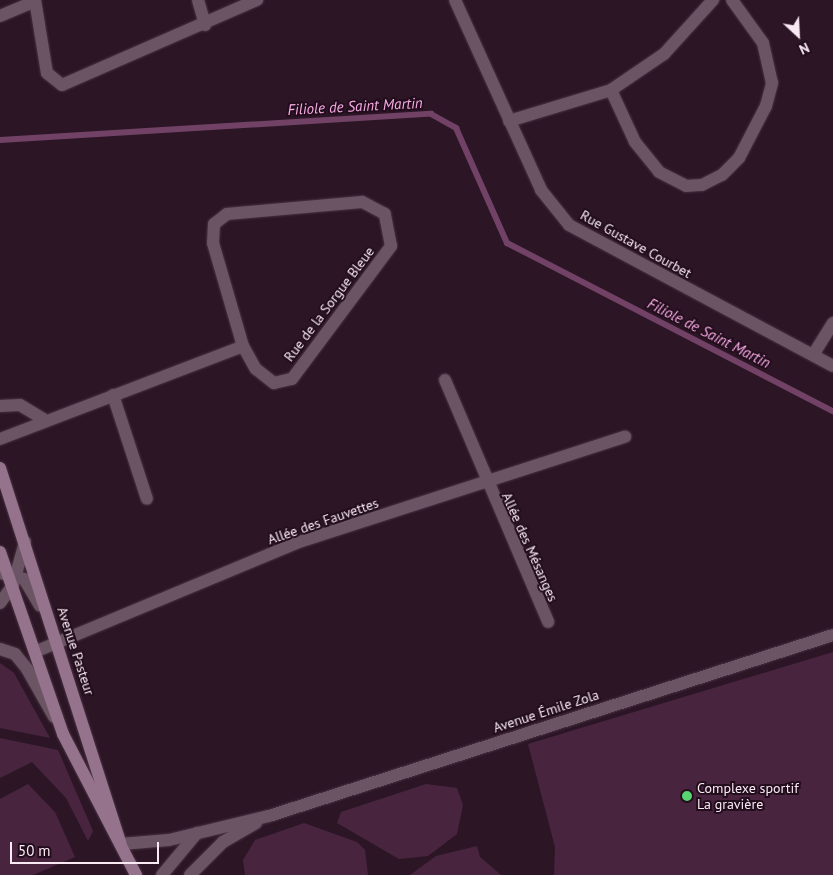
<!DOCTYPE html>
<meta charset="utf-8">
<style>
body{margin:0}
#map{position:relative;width:833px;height:875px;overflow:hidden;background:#2c1626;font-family:"PT Sans",sans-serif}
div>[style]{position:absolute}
.green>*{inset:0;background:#48243f}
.stream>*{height:6px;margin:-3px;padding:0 3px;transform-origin:3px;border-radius:3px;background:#724266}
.roads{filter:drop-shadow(0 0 1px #493443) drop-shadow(0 0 1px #493443)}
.street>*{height:12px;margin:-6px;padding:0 6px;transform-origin:6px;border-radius:6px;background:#6b5564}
.secondary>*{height:12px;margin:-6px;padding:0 6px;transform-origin:6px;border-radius:6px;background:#96738c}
.dots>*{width:14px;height:14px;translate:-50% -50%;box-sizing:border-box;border:2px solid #220d1d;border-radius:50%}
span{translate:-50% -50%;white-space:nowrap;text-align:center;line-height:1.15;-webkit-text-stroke:4px #220d1d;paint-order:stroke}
.street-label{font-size:14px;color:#f9e9f3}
.poi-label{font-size:14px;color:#f9e9f3}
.left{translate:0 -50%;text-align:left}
.water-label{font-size:15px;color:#f8ace3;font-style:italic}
.north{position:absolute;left:773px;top:10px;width:50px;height:50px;-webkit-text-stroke:4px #220d1d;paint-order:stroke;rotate:155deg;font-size:14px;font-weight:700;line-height:20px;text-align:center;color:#f9e9f3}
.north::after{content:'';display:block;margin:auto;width:18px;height:22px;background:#f9e9f3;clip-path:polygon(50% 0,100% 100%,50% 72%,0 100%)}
.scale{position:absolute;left:10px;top:842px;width:149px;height:22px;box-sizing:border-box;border:2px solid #f9e9f3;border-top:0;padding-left:6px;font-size:15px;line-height:18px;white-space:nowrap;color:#f9e9f3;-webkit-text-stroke:4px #220d1d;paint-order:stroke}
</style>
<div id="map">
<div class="green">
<div style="clip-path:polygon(833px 652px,833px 875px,554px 875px,555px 847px,528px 744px)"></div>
<div style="clip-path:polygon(0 663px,14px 673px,50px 738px,0 728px)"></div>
<div style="clip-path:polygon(0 738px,58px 750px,93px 831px,88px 841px,66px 798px,32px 762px,0 778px)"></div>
<div style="clip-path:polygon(28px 784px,55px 812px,75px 857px,33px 875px,0 875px,0 799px)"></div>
<div style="clip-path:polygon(426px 784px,457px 788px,463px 805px,457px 834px,428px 856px,399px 859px,337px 823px,341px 812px)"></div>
<div style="clip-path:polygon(304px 823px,357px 842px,365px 850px,368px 875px,245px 875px,243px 860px,255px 840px)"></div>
<div style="clip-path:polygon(477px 846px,480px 857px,501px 875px,410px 875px,436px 856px)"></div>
</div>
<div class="stream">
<div style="left:0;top:140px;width:432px;rotate:-3.5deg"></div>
<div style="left:431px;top:114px;width:29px;rotate:29deg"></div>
<div style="left:456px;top:128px;width:126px;rotate:66.1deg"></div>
<div style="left:507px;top:243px;width:367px;rotate:27.3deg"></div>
</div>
<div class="roads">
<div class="street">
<div style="left:35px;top:0;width:74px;rotate:80.7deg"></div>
<div style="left:47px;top:73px;width:19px;rotate:39deg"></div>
<div style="left:62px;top:85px;width:213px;rotate:-23.6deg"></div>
<div style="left:198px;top:0;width:26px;rotate:74deg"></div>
<div style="left:455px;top:0;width:209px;rotate:65.6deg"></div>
<div style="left:541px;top:190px;width:45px;rotate:51.3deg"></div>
<div style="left:569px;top:225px;width:299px;rotate:28.1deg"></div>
<div style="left:0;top:16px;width:38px;rotate:-23deg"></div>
<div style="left:611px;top:90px;width:57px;rotate:65.2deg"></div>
<div style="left:635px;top:142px;width:38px;rotate:51deg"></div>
<div style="left:659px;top:172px;width:30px;rotate:27deg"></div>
<div style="left:686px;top:186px;width:16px;rotate:-4deg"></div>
<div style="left:702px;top:185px;width:22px;rotate:-27deg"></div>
<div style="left:722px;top:175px;width:24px;rotate:-45deg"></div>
<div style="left:739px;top:158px;width:59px;rotate:-62.6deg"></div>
<div style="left:766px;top:106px;width:24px;rotate:-75deg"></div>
<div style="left:772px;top:83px;width:41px;rotate:-102.7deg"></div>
<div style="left:763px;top:43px;width:53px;rotate:-125.8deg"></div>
<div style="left:509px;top:121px;width:107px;rotate:-16.9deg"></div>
<div style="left:611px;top:90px;width:64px;rotate:-34.2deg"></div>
<div style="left:664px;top:54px;width:73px;rotate:-47.8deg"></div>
<div style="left:813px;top:355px;width:38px;rotate:-58deg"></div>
<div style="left:445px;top:380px;width:263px;rotate:66.9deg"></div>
<div style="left:113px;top:395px;width:109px;rotate:71.9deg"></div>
<div style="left:0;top:406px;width:20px;rotate:-3deg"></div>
<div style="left:20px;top:405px;width:27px;rotate:31deg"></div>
<div style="left:0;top:439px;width:260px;rotate:-20.9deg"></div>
<div style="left:243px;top:346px;width:26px;rotate:61deg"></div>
<div style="left:256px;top:369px;width:23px;rotate:38deg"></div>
<div style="left:274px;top:383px;width:18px;rotate:-13deg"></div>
<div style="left:292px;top:379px;width:166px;rotate:-53.3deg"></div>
<div style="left:391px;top:246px;width:33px;rotate:-101deg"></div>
<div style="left:385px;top:214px;width:26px;rotate:-152deg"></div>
<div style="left:362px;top:202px;width:136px;rotate:174.9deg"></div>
<div style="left:227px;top:214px;width:16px;rotate:142deg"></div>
<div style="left:214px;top:224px;width:19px;rotate:93deg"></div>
<div style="left:213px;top:243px;width:107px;rotate:73.8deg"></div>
<div style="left:0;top:573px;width:25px;rotate:14deg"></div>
<div style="left:24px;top:579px;width:31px;rotate:59deg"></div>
<div style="left:0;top:603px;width:22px;rotate:-54deg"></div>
<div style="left:13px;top:585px;width:45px;rotate:-74.4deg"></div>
<div style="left:0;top:649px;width:16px;rotate:18deg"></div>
<div style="left:15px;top:654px;width:19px;rotate:51deg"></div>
<div style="left:27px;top:669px;width:55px;rotate:60.6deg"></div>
<div style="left:37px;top:651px;width:281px;rotate:-22.6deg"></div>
<div style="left:296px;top:543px;width:346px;rotate:-17.9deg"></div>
<div style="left:121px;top:844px;width:48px;rotate:-4.8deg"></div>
<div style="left:169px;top:840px;width:103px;rotate:-13.5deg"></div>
<div style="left:269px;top:816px;width:592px;rotate:-17.79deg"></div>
<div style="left:162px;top:875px;width:55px;rotate:-50.2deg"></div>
<div style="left:190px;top:875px;width:47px;rotate:-45deg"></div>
<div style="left:223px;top:842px;width:38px;rotate:-30deg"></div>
</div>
<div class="secondary">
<div style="left:0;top:468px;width:395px;rotate:72.2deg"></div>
<div style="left:0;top:552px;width:193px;rotate:70.9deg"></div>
<div style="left:63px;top:734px;width:159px;rotate:62.6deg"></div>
</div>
</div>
<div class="dots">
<div style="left:687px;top:796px;background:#58d570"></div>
</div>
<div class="street-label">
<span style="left:636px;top:244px;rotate:29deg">Rue Gustave Courbet</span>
<span style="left:329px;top:304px;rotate:-53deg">Rue de la Sorgue Bleue</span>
<span style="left:323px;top:521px;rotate:-19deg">Allée des Fauvettes</span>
<span style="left:530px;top:547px;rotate:66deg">Allée des Mésanges</span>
<span style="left:76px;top:651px;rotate:72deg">Avenue Pasteur</span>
<span style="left:546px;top:711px;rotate:-18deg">Avenue Émile Zola</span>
</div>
<div class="poi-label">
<span class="left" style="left:697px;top:796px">Complexe sportif<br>La gravière</span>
</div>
<div class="water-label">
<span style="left:355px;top:106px;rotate:-3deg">Filiole de Saint Martin</span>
<span style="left:709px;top:333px;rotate:27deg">Filiole de Saint Martin</span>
</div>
<div class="north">N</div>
<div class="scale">50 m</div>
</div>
